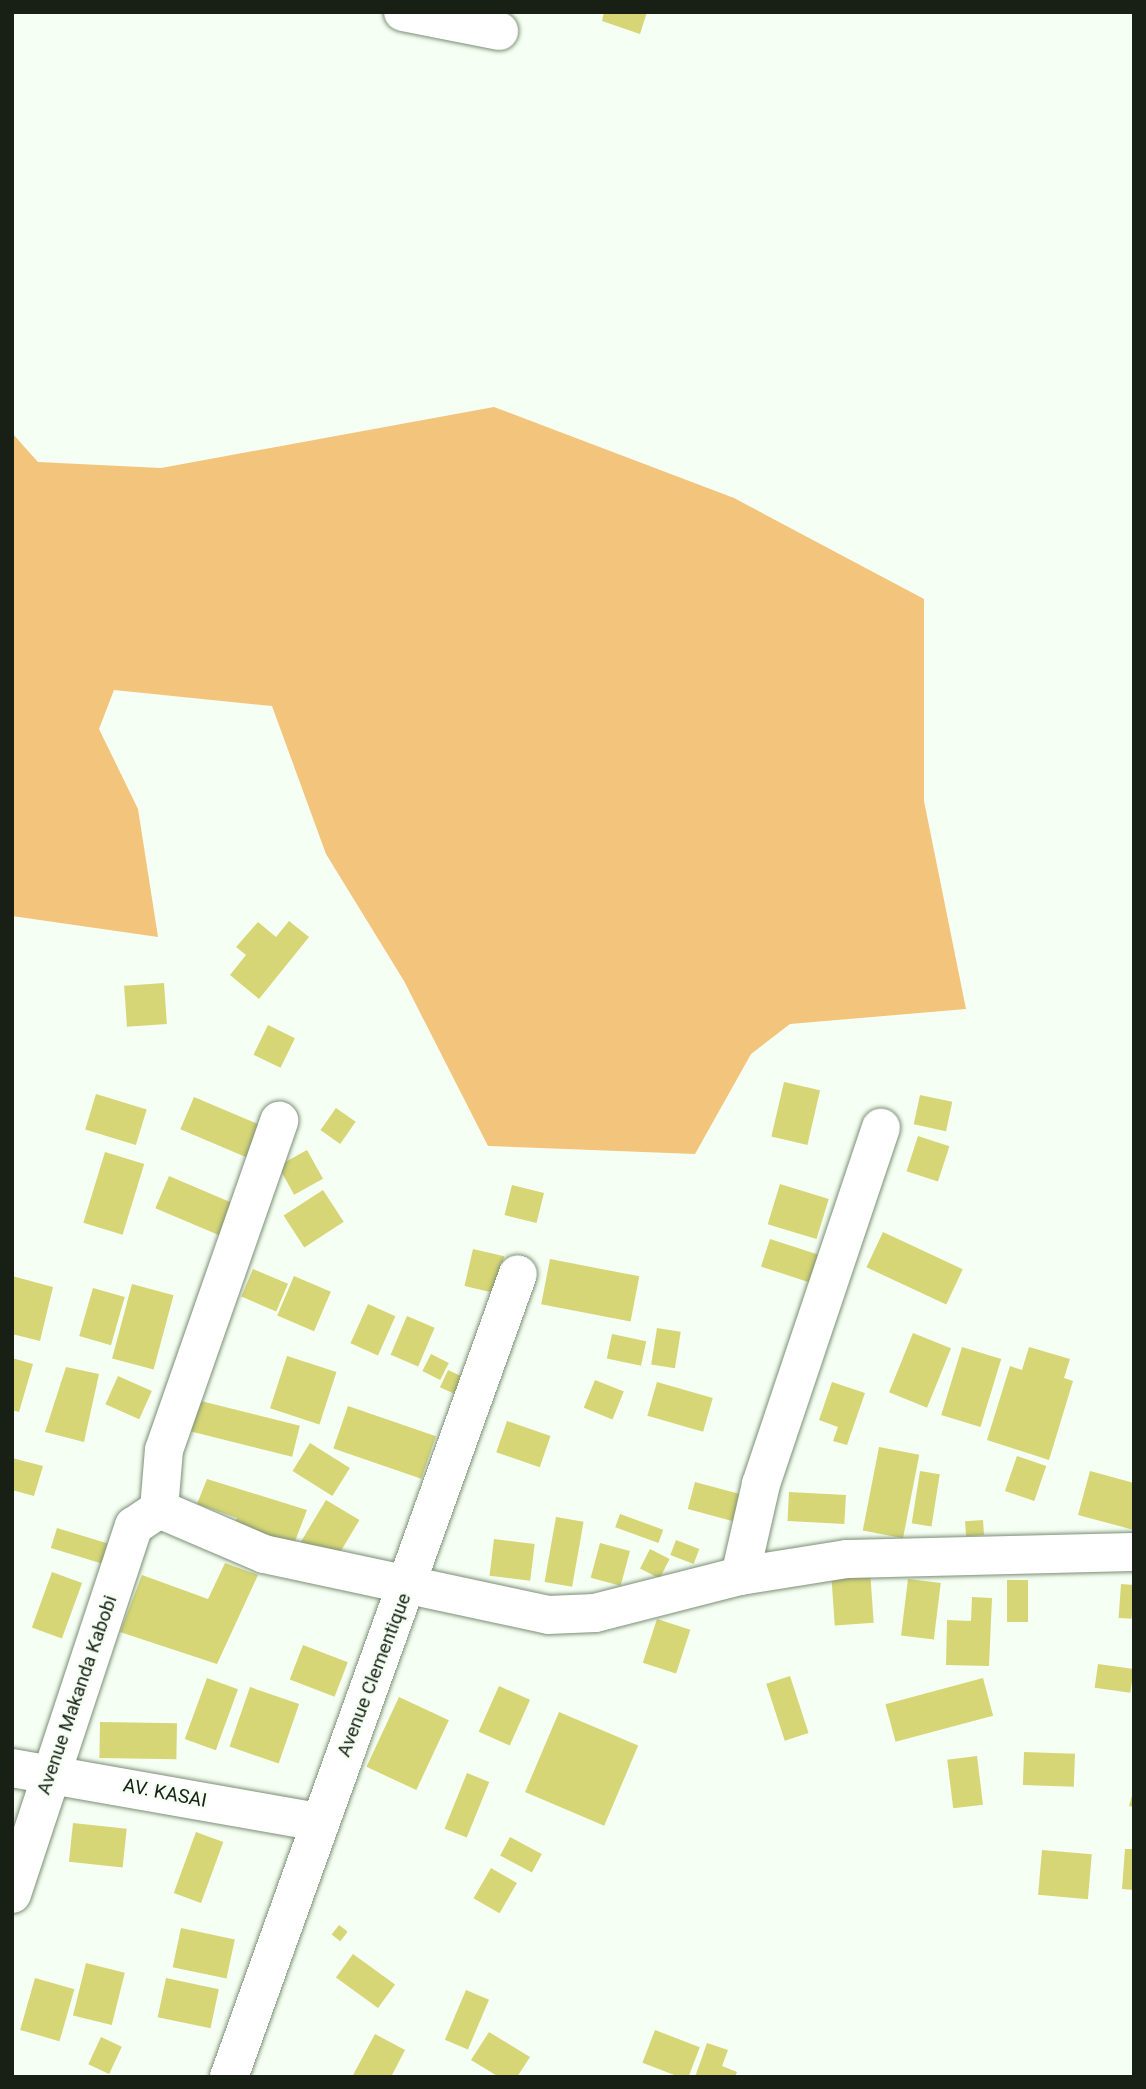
<!DOCTYPE html>
<style>
body{margin:0}
#map{position:relative;width:1146px;height:2089px;overflow:hidden;background:#f6fff3;font-family:Roboto,sans-serif}
div>[style]{position:absolute}
.green>*{inset:0;background:#f3c47b}
.building>*{inset:0;background:#d6d676;transform-origin:0 0}
.roads{filter:drop-shadow(0 0 2px #7b8f76) drop-shadow(0 0 2px #7b8f76)}
.minor>*{height:38px;margin:-19px;padding:0 19px;transform-origin:19px;border-radius:19px;background:#fff}
span{translate:-50% -50%;white-space:nowrap;text-align:center;line-height:1.15;-webkit-text-stroke:5px #f6fff3;paint-order:stroke}
.street-label{font-size:19px;color:#182016}
.frame{position:absolute;inset:0;border:14px solid #182016;pointer-events:none}
</style>
<div id="map">
<div class="green">
<div style="clip-path:polygon(494px 407px,734px 498px,924px 599px,924px 801px,966px 1009px,790px 1024px,751px 1054px,695px 1154px,488px 1146px,404px 981px,326px 854px,272px 706px,114px 690px,99px 729px,138px 809px,158px 937px,12px 916px,12px 433px,38px 462px,161px 468px)"></div>
</div>
<div class="building">
<div style="clip-path:polygon(604px 12px,647px 12px,640px 34px,602px 21px)"></div>
<div style="clip-path:polygon(289px 921px,309px 937px,259px 999px,230px 975px,246px 955px,236px 947px,258px 922px,276px 937px)"></div>
<div style="left:164px;top:983px;width:41px;height:40px;rotate:86deg"></div>
<div style="left:268px;top:1025px;width:30px;height:33px;rotate:26deg"></div>
<div style="left:784px;top:1082px;width:37px;height:56px;rotate:13deg"></div>
<div style="left:96px;top:1094px;width:53px;height:37px;rotate:17deg"></div>
<div style="left:920px;top:1095px;width:33px;height:30px;rotate:12deg"></div>
<div style="left:194px;top:1097px;width:73px;height:35px;rotate:23deg"></div>
<div style="left:336px;top:1108px;width:24px;height:27px;rotate:35deg"></div>
<div style="left:918px;top:1136px;width:33px;height:37px;rotate:18deg"></div>
<div style="left:307px;top:1150px;width:33px;height:33px;rotate:61deg"></div>
<div style="left:105px;top:1152px;width:41px;height:74px;rotate:17deg"></div>
<div style="left:169px;top:1176px;width:72px;height:35px;rotate:23deg"></div>
<div style="left:780px;top:1184px;width:51px;height:42px;rotate:17deg"></div>
<div style="left:512px;top:1185px;width:33px;height:31px;rotate:14deg"></div>
<div style="left:323px;top:1190px;width:38px;height:47px;rotate:57deg"></div>
<div style="left:883px;top:1232px;width:88px;height:39px;rotate:25deg"></div>
<div style="left:770px;top:1239px;width:52px;height:29px;rotate:18deg"></div>
<div style="left:473px;top:1249px;width:32px;height:38px;rotate:13deg"></div>
<div style="left:550px;top:1259px;width:91px;height:46px;rotate:11deg"></div>
<div style="left:253px;top:1269px;width:38px;height:30px;rotate:23deg"></div>
<div style="clip-path:polygon(12px 1276px,53px 1287px,40px 1341px,12px 1334px)"></div>
<div style="left:294px;top:1276px;width:40px;height:43px;rotate:23deg"></div>
<div style="left:132px;top:1284px;width:43px;height:77px;rotate:15deg"></div>
<div style="left:93px;top:1288px;width:33px;height:50px;rotate:16deg"></div>
<div style="left:368px;top:1304px;width:30px;height:43px;rotate:24deg"></div>
<div style="left:407px;top:1316px;width:30px;height:42px;rotate:23deg"></div>
<div style="left:657px;top:1328px;width:24px;height:37px;rotate:9deg"></div>
<div style="left:913px;top:1333px;width:41px;height:64px;rotate:22deg"></div>
<div style="left:612px;top:1334px;width:35px;height:25px;rotate:12deg"></div>
<div style="left:962px;top:1347px;width:41px;height:71px;rotate:17deg"></div>
<div style="clip-path:polygon(1029px 1347px,1070px 1359px,1064px 1378px,1073px 1381px,1049px 1460px,987px 1440px,1010px 1366px,1022px 1370px)"></div>
<div style="left:431px;top:1354px;width:20px;height:19px;rotate:27deg"></div>
<div style="left:287px;top:1356px;width:52px;height:55px;rotate:18deg"></div>
<div style="clip-path:polygon(12px 1358px,33px 1364px,19px 1412px,12px 1410px)"></div>
<div style="clip-path:polygon(66px 1367px,99px 1374px,84px 1442px,45px 1432px)"></div>
<div style="left:448px;top:1370px;width:21px;height:19px;rotate:25deg"></div>
<div style="left:118px;top:1376px;width:37px;height:31px;rotate:24deg"></div>
<div style="left:595px;top:1380px;width:31px;height:30px;rotate:22deg"></div>
<div style="left:657px;top:1382px;width:58px;height:35px;rotate:16deg"></div>
<div style="clip-path:polygon(832px 1382px,865px 1393px,847px 1445px,833px 1441px,838px 1427px,819px 1420px)"></div>
<div style="left:197px;top:1400px;width:106px;height:32px;rotate:14deg"></div>
<div style="left:348px;top:1406px;width:93px;height:45px;rotate:19deg"></div>
<div style="left:507px;top:1421px;width:46px;height:33px;rotate:19deg"></div>
<div style="left:310px;top:1443px;width:47px;height:33px;rotate:32deg"></div>
<div style="left:879px;top:1447px;width:41px;height:85px;rotate:11deg"></div>
<div style="left:1017px;top:1456px;width:31px;height:37px;rotate:19deg"></div>
<div style="clip-path:polygon(12px 1458px,43px 1466px,34px 1496px,12px 1490px)"></div>
<div style="left:920px;top:1471px;width:20px;height:53px;rotate:9deg"></div>
<div style="clip-path:polygon(1090px 1471px,1134px 1483px,1134px 1530px,1078px 1515px)"></div>
<div style="clip-path:polygon(207px 1479px,307px 1510px,292px 1549px,233px 1527px,237px 1518px,197px 1504px)"></div>
<div style="left:695px;top:1482px;width:51px;height:28px;rotate:15deg"></div>
<div style="left:789px;top:1492px;width:57px;height:29px;rotate:3deg"></div>
<div style="left:326px;top:1500px;width:39px;height:51px;rotate:31deg"></div>
<div style="left:620px;top:1514px;width:46px;height:14px;rotate:20deg"></div>
<div style="left:556px;top:1517px;width:28px;height:66px;rotate:10deg"></div>
<div style="left:983px;top:1520px;width:15px;height:18px;rotate:86deg"></div>
<div style="left:57px;top:1528px;width:54px;height:21px;rotate:17deg"></div>
<div style="left:494px;top:1539px;width:41px;height:37px;rotate:7deg"></div>
<div style="left:676px;top:1540px;width:25px;height:16px;rotate:21deg"></div>
<div style="left:600px;top:1543px;width:31px;height:36px;rotate:15deg"></div>
<div style="left:650px;top:1549px;width:22px;height:22px;rotate:27deg"></div>
<div style="clip-path:polygon(225px 1563px,258px 1575px,217px 1664px,120px 1632px,142px 1575px,208px 1599px)"></div>
<div style="left:870px;top:1570px;width:53px;height:39px;rotate:86deg"></div>
<div style="left:52px;top:1572px;width:32px;height:59px;rotate:20deg"></div>
<div style="left:908px;top:1579px;width:33px;height:57px;rotate:7deg"></div>
<div style="left:1007px;top:1580px;width:21px;height:42px"></div>
<div style="left:1121px;top:1584px;width:13px;height:34px;rotate:4deg"></div>
<div style="clip-path:polygon(972px 1597px,992px 1598px,989px 1666px,946px 1665px,947px 1620px,971px 1621px)"></div>
<div style="left:657px;top:1619px;width:35px;height:46px;rotate:18deg"></div>
<div style="left:303px;top:1645px;width:48px;height:37px;rotate:21deg"></div>
<div style="left:1098px;top:1664px;width:36px;height:24px;rotate:8deg"></div>
<div style="left:790px;top:1676px;width:60px;height:25px;rotate:72deg"></div>
<div style="left:207px;top:1678px;width:33px;height:65px;rotate:20deg"></div>
<div style="left:983px;top:1678px;width:39px;height:101px;rotate:75deg"></div>
<div style="left:499px;top:1686px;width:34px;height:50px;rotate:24deg"></div>
<div style="left:250px;top:1687px;width:52px;height:63px;rotate:19deg"></div>
<div style="left:399px;top:1697px;width:55px;height:77px;rotate:25deg"></div>
<div style="left:559px;top:1712px;width:86px;height:87px;rotate:23deg"></div>
<div style="left:100px;top:1722px;width:77px;height:36px;rotate:1deg"></div>
<div style="left:1024px;top:1752px;width:51px;height:33px;rotate:2deg"></div>
<div style="left:977px;top:1756px;width:49px;height:30px;rotate:83deg"></div>
<div style="left:467px;top:1773px;width:24px;height:60px;rotate:22deg"></div>
<div style="clip-path:polygon(1134px 1789px,1134px 1807px,1129px 1806px)"></div>
<div style="left:73px;top:1823px;width:54px;height:39px;rotate:6deg"></div>
<div style="left:196px;top:1832px;width:29px;height:65px;rotate:20deg"></div>
<div style="left:510px;top:1837px;width:36px;height:21px;rotate:28deg"></div>
<div style="clip-path:polygon(1125px 1849px,1134px 1849px,1134px 1890px,1122px 1889px)"></div>
<div style="left:1042px;top:1850px;width:50px;height:45px;rotate:5deg"></div>
<div style="left:491px;top:1868px;width:30px;height:35px;rotate:30deg"></div>
<div style="left:339px;top:1925px;width:11px;height:12px;rotate:38deg"></div>
<div style="left:181px;top:1928px;width:55px;height:40px;rotate:12deg"></div>
<div style="left:353px;top:1954px;width:52px;height:29px;rotate:36deg"></div>
<div style="left:86px;top:1963px;width:40px;height:54px;rotate:14deg"></div>
<div style="left:35px;top:1978px;width:41px;height:54px;rotate:16deg"></div>
<div style="left:166px;top:1978px;width:54px;height:40px;rotate:12deg"></div>
<div style="left:466px;top:1990px;width:25px;height:54px;rotate:23deg"></div>
<div style="left:655px;top:2030px;width:48px;height:35px;rotate:21deg"></div>
<div style="clip-path:polygon(489px 2032px,530px 2057px,517px 2077px,499px 2077px,471px 2060px)"></div>
<div style="clip-path:polygon(375px 2034px,405px 2050px,391px 2077px,352px 2077px)"></div>
<div style="left:101px;top:2037px;width:23px;height:30px;rotate:25deg"></div>
<div style="clip-path:polygon(707px 2043px,728px 2050px,722px 2066px,737px 2072px,735px 2077px,695px 2077px)"></div>
</div>
<div class="roads">
<div class="minor">
<div style="left:403px;top:12px;width:98px;rotate:11.2deg"></div>
<div style="left:159px;top:1509px;width:114px;rotate:23.2deg"></div>
<div style="left:264px;top:1554px;width:290px;rotate:12.1deg"></div>
<div style="left:548px;top:1615px;width:47px;rotate:-2.4deg"></div>
<div style="left:595px;top:1613px;width:150px;rotate:-14.3deg"></div>
<div style="left:740px;top:1576px;width:108px;rotate:-9deg"></div>
<div style="left:847px;top:1559px;width:287px;rotate:-1.4deg"></div>
<div style="left:159px;top:1509px;width:59px;rotate:-85.2deg"></div>
<div style="left:164px;top:1450px;width:349px;rotate:-70.7deg"></div>
<div style="left:740px;top:1576px;width:94px;rotate:-77.1deg"></div>
<div style="left:761px;top:1484px;width:376px;rotate:-71.4deg"></div>
<div style="left:12px;top:1768px;width:310px;rotate:10deg"></div>
<div style="left:12px;top:1894px;width:388px;rotate:-71.7deg"></div>
<div style="left:134px;top:1526px;width:30px;rotate:-34deg"></div>
<div style="left:229px;top:2077px;width:853px;rotate:-70.21deg"></div>
</div>
</div>
<div class="street-label">
<span style="left:374px;top:1675px;rotate:-69deg">Avenue Clementique</span>
<span style="left:77px;top:1695px;rotate:-71deg">Avenue Makanda Kabobi</span>
<span style="left:165px;top:1793px;rotate:11deg">AV. KASAI</span>
</div>
<div class="frame"></div>
</div>
